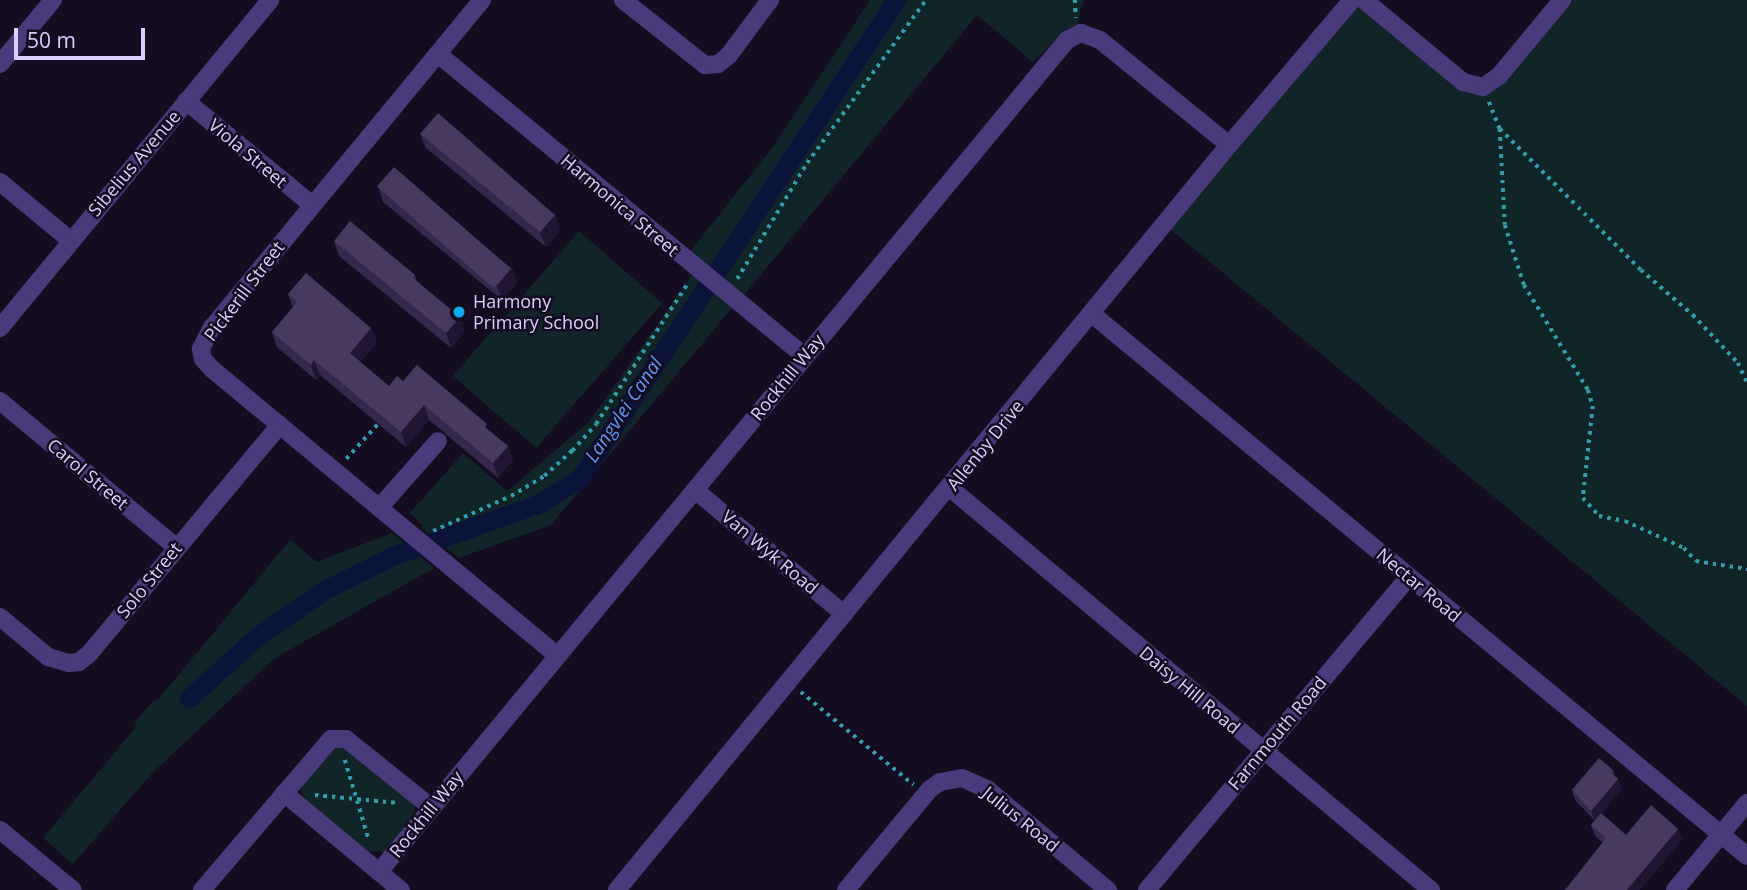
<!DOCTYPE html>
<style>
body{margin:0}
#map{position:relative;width:1747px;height:890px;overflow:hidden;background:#140d1f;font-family:"Open Sans",sans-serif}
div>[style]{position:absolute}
.green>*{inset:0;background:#112529;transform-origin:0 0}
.canal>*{height:19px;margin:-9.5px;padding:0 9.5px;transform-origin:9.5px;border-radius:9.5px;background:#0b133a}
.path>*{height:3.5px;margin-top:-1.75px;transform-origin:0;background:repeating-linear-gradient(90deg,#339dac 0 3.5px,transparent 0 8.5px)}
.minor>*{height:18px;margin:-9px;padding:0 9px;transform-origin:9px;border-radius:9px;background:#493a7c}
.wall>*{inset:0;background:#36274c}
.shaded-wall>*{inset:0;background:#211532}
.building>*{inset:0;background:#47395f;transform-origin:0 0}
.dots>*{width:19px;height:19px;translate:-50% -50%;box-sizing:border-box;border:4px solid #140d1f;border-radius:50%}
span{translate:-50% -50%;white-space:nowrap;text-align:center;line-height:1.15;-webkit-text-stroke:5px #140d1f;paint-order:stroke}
.street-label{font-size:18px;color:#dccefd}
.poi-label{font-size:18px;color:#dccefd}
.left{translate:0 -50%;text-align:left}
.water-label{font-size:19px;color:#6096f8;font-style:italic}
.scale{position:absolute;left:14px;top:28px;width:131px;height:32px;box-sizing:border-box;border:4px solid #dccefd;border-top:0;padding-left:9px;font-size:21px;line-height:24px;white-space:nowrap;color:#dccefd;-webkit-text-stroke:5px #140d1f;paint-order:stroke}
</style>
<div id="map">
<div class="green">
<div style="clip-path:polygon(870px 0,1085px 0,1081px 6px,1078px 25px,1066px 29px,1033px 62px,977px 15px,743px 296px,689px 253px,775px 144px)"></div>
<div style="clip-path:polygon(1352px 0,1483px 87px,1562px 0,1747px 0,1747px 706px,1164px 224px)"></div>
<div style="left:579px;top:231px;width:110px;height:192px;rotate:41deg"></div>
<div style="clip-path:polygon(692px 275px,732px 308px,551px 525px,459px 558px,421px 528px,423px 525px,410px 513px,463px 453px,507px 491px,589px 422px)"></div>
<div style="clip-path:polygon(392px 533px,434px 568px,275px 658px,154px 771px,73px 864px,43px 838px,137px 726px,134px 723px,154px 700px,157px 701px,290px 540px,317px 562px)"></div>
<div style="clip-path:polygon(338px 745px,348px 746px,409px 797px,415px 807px,414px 818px,386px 852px,366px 851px,305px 800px,301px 790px,304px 780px,329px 749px)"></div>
</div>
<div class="canal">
<div style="left:189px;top:698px;width:94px;rotate:-42deg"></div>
<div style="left:259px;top:635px;width:81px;rotate:-34.5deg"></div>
<div style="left:326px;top:589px;width:77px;rotate:-26.2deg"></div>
<div style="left:395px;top:555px;width:154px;rotate:-19.7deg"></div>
<div style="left:540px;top:503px;width:47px;rotate:-32deg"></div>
<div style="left:580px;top:478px;width:573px;rotate:-56.53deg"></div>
</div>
<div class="path">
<div style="left:1075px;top:0;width:18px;rotate:87deg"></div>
<div style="left:1489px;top:102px;width:29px;rotate:68deg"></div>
<div style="left:1500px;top:129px;width:96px;rotate:87deg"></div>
<div style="left:1505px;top:225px;width:63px;rotate:72.4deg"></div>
<div style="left:1524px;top:285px;width:123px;rotate:58.6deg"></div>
<div style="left:1588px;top:390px;width:17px;rotate:73deg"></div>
<div style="left:1593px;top:406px;width:93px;rotate:96.2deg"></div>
<div style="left:1583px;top:498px;width:24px;rotate:48deg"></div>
<div style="left:1599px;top:516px;width:26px;rotate:11deg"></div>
<div style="left:1625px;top:521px;width:65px;rotate:24.6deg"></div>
<div style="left:1684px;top:548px;width:18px;rotate:47deg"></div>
<div style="left:1696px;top:561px;width:52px;rotate:8.9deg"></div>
<div style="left:1500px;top:129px;width:199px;rotate:45deg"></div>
<div style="left:1641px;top:270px;width:69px;rotate:40.9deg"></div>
<div style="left:1693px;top:315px;width:66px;rotate:46.8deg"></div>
<div style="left:1738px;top:363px;width:21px;rotate:65deg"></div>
<div style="left:737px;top:279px;width:135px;rotate:-58.9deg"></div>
<div style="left:807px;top:163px;width:202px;rotate:-53.9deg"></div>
<div style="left:346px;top:459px;width:47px;rotate:-47.6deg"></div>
<div style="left:433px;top:531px;width:85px;rotate:-24.2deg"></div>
<div style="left:511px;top:496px;width:39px;rotate:-31deg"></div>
<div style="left:544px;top:476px;width:38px;rotate:-42deg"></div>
<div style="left:572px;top:451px;width:36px;rotate:-48deg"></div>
<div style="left:596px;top:424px;width:168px;rotate:-56.9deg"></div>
<div style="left:801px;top:692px;width:146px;rotate:39.5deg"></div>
<div style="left:345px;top:760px;width:84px;rotate:73.3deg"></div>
<div style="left:315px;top:795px;width:83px;rotate:5.5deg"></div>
</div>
<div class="minor">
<div style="left:482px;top:0;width:424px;rotate:129.5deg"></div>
<div style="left:212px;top:327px;width:25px;rotate:117deg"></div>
<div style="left:201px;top:349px;width:10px;rotate:79deg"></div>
<div style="left:203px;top:359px;width:13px;rotate:48deg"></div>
<div style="left:212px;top:369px;width:448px;rotate:39.7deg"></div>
<div style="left:623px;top:0;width:105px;rotate:38.4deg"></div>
<div style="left:705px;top:65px;width:13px;rotate:-4deg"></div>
<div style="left:718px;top:64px;width:14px;rotate:-39deg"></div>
<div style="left:729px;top:55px;width:69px;rotate:-53.3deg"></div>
<div style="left:1364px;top:0;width:129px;rotate:39.6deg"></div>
<div style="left:1463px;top:82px;width:21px;rotate:14deg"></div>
<div style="left:1483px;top:87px;width:19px;rotate:-35deg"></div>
<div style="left:1499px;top:76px;width:99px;rotate:-50.3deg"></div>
<div style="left:438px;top:54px;width:475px;rotate:39.5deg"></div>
<div style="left:0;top:64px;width:83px;rotate:-50.4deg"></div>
<div style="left:186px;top:101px;width:162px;rotate:39.5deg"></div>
<div style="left:0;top:182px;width:91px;rotate:39.6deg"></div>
<div style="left:1092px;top:314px;width:850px;rotate:39.61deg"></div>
<div style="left:0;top:328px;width:425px;rotate:-50.5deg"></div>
<div style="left:0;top:401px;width:229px;rotate:39.7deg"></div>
<div style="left:950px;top:488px;width:627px;rotate:39.89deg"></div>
<div style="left:695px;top:490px;width:194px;rotate:39.8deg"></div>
<div style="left:379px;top:508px;width:89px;rotate:-48.6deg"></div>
<div style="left:0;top:617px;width:62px;rotate:39.8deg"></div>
<div style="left:48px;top:657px;width:22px;rotate:16deg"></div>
<div style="left:69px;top:663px;width:10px;rotate:-6deg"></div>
<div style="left:79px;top:662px;width:13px;rotate:-39deg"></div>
<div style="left:89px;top:654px;width:298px;rotate:-50.2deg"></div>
<div style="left:284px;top:793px;width:152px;rotate:39.7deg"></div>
<div style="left:0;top:830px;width:94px;rotate:39.4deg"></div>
<div style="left:379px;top:872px;width:1080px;rotate:-50.41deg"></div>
<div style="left:1067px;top:40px;width:16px;rotate:-27deg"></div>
<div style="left:1081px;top:33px;width:20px;rotate:20deg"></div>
<div style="left:1100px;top:40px;width:166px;rotate:39.1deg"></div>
<div style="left:202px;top:890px;width:199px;rotate:-49.5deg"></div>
<div style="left:331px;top:739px;width:15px"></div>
<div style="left:346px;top:739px;width:109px;rotate:38.7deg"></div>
<div style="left:617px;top:890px;width:964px;rotate:-50.6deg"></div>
<div style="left:1229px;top:145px;width:190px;rotate:-49.7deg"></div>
<div style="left:846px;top:890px;width:131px;rotate:-50.3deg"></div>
<div style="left:930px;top:789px;width:12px;rotate:-35deg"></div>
<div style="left:940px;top:782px;width:22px;rotate:-10deg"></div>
<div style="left:962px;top:778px;width:27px;rotate:24deg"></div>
<div style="left:987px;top:789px;width:158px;rotate:39.9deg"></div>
<div style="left:1147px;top:890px;width:408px;rotate:-50.1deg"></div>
<div style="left:1675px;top:890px;width:113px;rotate:-50.4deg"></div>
</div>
<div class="wall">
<div style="clip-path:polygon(420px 134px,555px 215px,560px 230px,546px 247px,426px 148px)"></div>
<div style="clip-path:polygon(378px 187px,512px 268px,517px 283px,502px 300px,383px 202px)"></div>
<div style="clip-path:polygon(334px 241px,415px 275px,417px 281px,465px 331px,451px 348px,339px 256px)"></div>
<div style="clip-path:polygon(288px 294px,371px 328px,377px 343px,360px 362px,389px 386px,403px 381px,489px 431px,508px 446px,513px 460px,498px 478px,429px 420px,406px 447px,320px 375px,316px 380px,277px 347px,272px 332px,293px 308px)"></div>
<div style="clip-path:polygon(1613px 770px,1615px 776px,1618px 779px,1622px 789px,1601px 813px,1626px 835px,1678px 829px,1682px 840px,1603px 843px,1595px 836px,1591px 825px,1595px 821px,1575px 800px,1572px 790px)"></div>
</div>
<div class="shaded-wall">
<div style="clip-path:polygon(555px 215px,560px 230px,546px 247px,540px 232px)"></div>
<div style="clip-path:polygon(512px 268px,517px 283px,502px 300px,497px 285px)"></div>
<div style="clip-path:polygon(460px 317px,465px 331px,451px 348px,446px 333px)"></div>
<div style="clip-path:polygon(371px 328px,377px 343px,355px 368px,350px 353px)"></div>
<div style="clip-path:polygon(314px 360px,320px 375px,316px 380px,311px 365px)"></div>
<div style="clip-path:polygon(424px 405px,429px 420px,406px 447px,401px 432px)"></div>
<div style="clip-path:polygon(508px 446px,513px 460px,498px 478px,493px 463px)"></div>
<div style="clip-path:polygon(1618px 779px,1622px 789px,1595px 821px,1591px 811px)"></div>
<div style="clip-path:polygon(1678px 829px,1682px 840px,1640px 890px,1627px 890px)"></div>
</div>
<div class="building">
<div style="clip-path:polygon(438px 113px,555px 215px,540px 232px,420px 134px)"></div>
<div style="left:394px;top:167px;width:155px;height:26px;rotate:41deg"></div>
<div style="clip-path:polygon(350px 221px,415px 275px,413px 278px,460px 317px,446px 333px,334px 241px)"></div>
<div style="clip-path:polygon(306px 273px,371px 328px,350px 353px,389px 386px,397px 376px,403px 381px,417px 365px,487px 424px,485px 427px,508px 446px,493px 463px,424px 405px,401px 432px,314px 360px,311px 365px,272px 332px,297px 302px,288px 294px)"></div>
<div style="clip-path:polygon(1599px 758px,1613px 770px,1611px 773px,1618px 779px,1591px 811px,1572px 790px)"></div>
<div style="clip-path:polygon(1651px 805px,1678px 829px,1627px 890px,1565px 890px,1606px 838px,1591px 825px,1601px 813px,1626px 835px)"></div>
</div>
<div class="dots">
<div style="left:459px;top:312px;background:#0aacec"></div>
</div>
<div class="street-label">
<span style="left:248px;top:153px;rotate:40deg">Viola Street</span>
<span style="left:134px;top:163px;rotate:-50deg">Sibelius Avenue</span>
<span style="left:620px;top:205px;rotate:40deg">Harmonica Street</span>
<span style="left:244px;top:291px;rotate:-53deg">Pickerill Street</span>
<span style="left:787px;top:377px;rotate:-51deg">Rockhill Way</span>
<span style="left:985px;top:445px;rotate:-51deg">Allenby Drive</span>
<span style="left:88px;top:474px;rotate:40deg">Carol Street</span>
<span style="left:770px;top:552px;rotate:40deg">Van Wyk Road</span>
<span style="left:149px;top:580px;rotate:-51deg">Solo Street</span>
<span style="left:1419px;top:585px;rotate:40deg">Nectar Road</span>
<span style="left:1190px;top:690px;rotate:40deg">Daisy Hill Road</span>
<span style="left:1277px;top:733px;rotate:-50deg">Farnmouth Road</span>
<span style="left:426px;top:814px;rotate:-51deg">Rockhill Way</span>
<span style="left:1021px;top:819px;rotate:39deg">Julius Road</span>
</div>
<div class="poi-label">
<span class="left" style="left:473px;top:312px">Harmony<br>Primary School</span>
</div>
<div class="water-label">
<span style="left:624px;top:410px;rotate:-56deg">Langvlei Canal</span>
</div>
<div class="scale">50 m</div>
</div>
